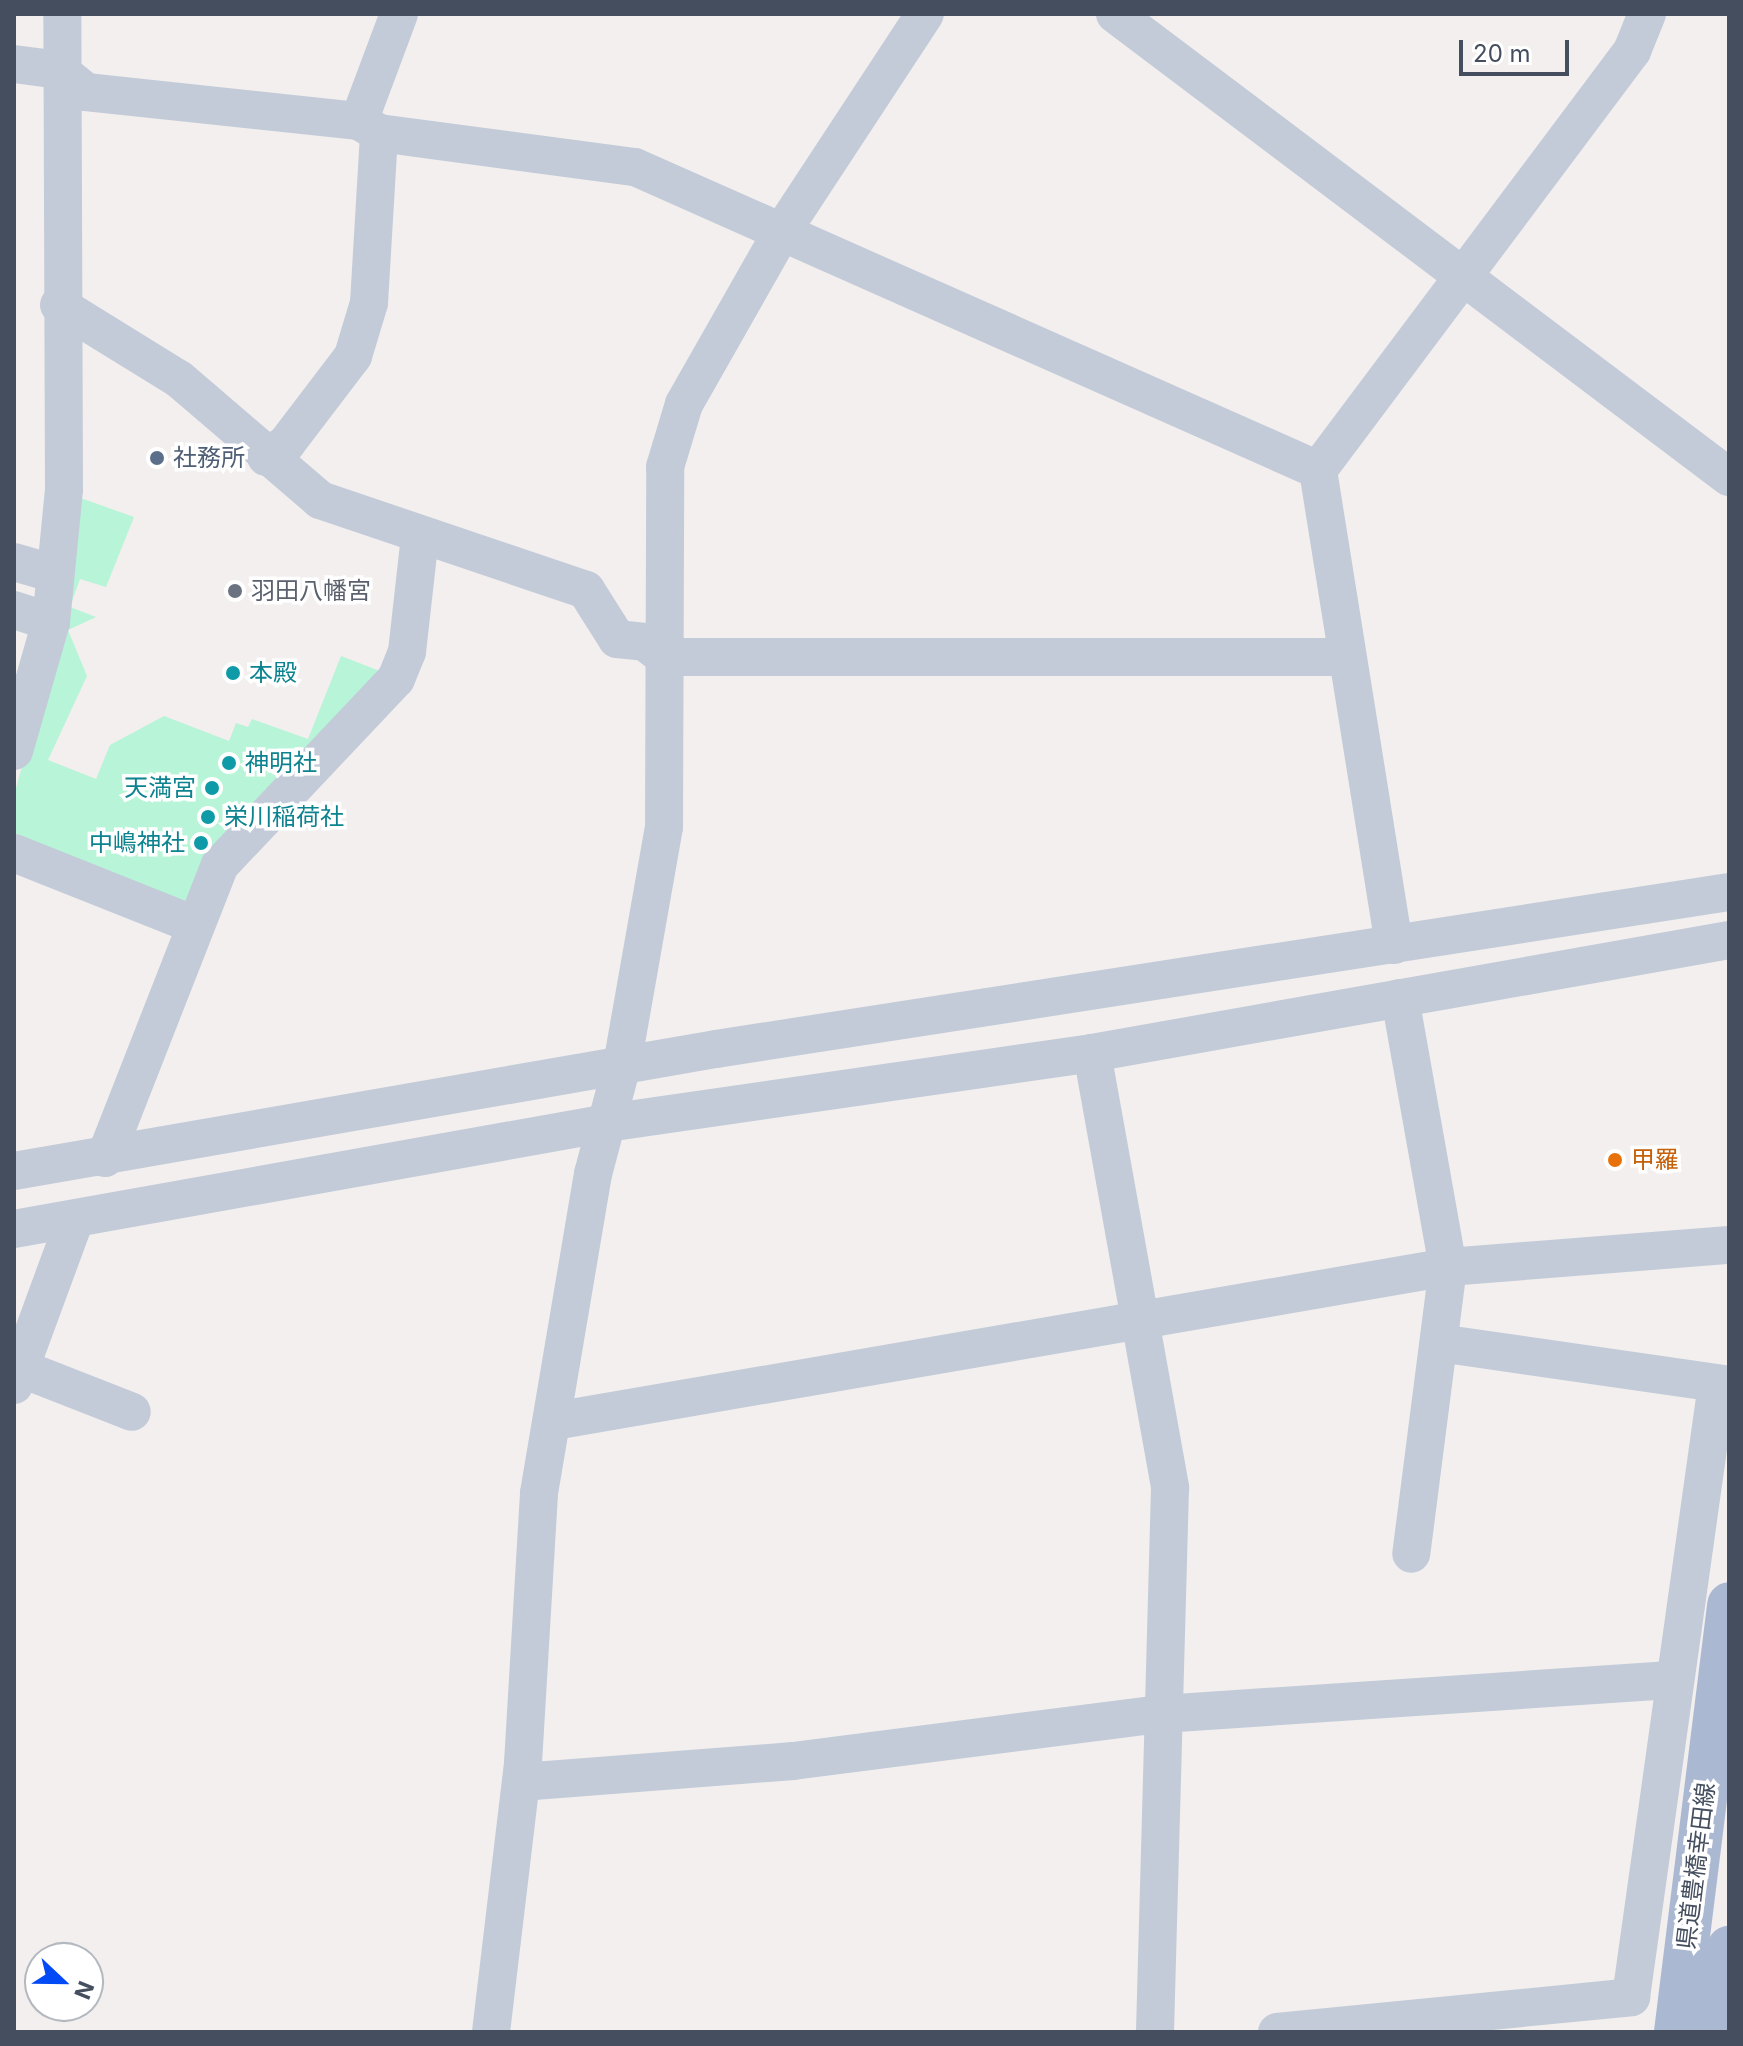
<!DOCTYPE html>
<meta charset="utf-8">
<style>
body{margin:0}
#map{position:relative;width:1743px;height:2046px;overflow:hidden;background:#f2efee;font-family:Inter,"Noto Sans JP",sans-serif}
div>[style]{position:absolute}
.green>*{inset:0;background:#b7f4d8}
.minor>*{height:38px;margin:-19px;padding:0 19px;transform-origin:19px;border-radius:19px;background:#c3cbd8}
.major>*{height:44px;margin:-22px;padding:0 22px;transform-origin:22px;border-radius:22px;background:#abb8d1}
.dots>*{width:22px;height:22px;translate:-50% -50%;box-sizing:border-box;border:4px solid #fff;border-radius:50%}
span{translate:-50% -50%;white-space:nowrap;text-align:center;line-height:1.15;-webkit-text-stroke:7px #fff;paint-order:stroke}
.service-label{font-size:24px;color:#4e5e75}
.left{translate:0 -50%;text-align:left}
.worship-label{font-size:24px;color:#5b616d}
.culture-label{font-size:24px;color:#0d838f}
.right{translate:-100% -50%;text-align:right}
.food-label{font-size:24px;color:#c56008}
.street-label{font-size:24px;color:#444e5e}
.frame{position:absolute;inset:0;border:16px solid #444e5e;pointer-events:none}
.north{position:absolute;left:24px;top:1942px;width:80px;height:80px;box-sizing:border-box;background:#fff;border:2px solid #b4b8bf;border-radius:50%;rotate:112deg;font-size:22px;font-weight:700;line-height:32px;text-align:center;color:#444e5e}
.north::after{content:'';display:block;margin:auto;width:28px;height:36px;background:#034af7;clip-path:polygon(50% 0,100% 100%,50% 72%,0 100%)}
.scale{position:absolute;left:1459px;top:40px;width:110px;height:36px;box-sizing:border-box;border:4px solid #444e5e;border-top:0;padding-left:10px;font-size:24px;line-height:28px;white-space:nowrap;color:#444e5e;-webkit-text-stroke:6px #fff;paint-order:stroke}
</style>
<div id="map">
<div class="green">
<div style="clip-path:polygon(75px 496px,134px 517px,106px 587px,80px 579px,70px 607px,96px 617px,68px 630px,87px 676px,48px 760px,96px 779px,110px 745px,164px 716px,229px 741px,236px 723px,248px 727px,252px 719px,308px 739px,341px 656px,385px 673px,191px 902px,178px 908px,14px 844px,14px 795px,61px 628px)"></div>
</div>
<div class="minor">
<div style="left:1115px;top:14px;width:769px;rotate:37.02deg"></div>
<div style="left:14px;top:64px;width:45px;rotate:7.6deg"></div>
<div style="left:59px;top:70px;width:35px;rotate:39deg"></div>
<div style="left:86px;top:92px;width:275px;rotate:6.1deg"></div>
<div style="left:359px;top:121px;width:23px;rotate:31deg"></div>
<div style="left:379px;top:133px;width:258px;rotate:7.6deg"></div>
<div style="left:635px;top:167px;width:747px;rotate:23.92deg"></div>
<div style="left:359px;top:121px;width:114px;rotate:-69.5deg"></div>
<div style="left:59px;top:305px;width:141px;rotate:31.7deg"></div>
<div style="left:179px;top:379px;width:186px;rotate:40.6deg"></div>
<div style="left:320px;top:500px;width:281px;rotate:18.7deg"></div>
<div style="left:586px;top:590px;width:58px;rotate:57.7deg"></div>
<div style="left:617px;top:639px;width:28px;rotate:6deg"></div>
<div style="left:645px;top:642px;width:24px;rotate:38deg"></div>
<div style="left:664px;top:657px;width:680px"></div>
<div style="left:266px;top:457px;width:24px;rotate:-33deg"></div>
<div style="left:286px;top:444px;width:111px;rotate:-52.7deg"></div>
<div style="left:353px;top:356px;width:55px;rotate:-73.2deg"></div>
<div style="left:369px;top:303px;width:170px;rotate:-86.6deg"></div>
<div style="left:14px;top:562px;width:43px;rotate:16.3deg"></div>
<div style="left:14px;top:610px;width:39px;rotate:18deg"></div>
<div style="left:14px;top:751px;width:134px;rotate:-74deg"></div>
<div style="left:51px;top:622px;width:134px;rotate:-84.4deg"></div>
<div style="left:64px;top:489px;width:475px;rotate:-90.2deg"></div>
<div style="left:14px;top:853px;width:195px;rotate:21.7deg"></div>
<div style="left:1394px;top:945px;width:481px;rotate:-99.1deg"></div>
<div style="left:1318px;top:470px;width:524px;rotate:-53.15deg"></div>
<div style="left:1632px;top:51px;width:40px;rotate:-68deg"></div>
<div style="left:1400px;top:998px;width:273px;rotate:79.9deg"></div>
<div style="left:1448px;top:1267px;width:289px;rotate:97.3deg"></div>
<div style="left:1092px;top:1053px;width:442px;rotate:79.8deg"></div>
<div style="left:1170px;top:1488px;width:544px;rotate:91.58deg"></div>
<div style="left:105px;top:1158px;width:315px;rotate:-68.6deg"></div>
<div style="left:220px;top:865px;width:256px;rotate:-46.6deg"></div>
<div style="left:396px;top:679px;width:29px;rotate:-68deg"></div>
<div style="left:407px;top:652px;width:116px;rotate:-83.6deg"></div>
<div style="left:14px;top:1171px;width:713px;rotate:-9.86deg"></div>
<div style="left:716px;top:1049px;width:1025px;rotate:-8.81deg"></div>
<div style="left:14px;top:1229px;width:602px;rotate:-10.13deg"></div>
<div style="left:607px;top:1123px;width:490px;rotate:-8.2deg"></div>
<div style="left:1092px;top:1053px;width:647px;rotate:-10.06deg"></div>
<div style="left:1439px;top:1343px;width:293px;rotate:8.2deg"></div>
<div style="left:20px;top:1368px;width:120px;rotate:21.4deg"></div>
<div style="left:14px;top:1385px;width:177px;rotate:-69.8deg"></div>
<div style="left:554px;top:1421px;width:907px;rotate:-9.77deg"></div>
<div style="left:1448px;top:1267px;width:282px;rotate:-4.5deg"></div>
<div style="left:521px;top:1782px;width:273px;rotate:-4.4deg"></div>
<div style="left:793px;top:1761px;width:372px;rotate:-7.3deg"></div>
<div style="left:1162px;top:1714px;width:510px;rotate:-3.82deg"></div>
<div style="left:491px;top:2032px;width:271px;rotate:-83.2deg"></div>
<div style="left:523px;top:1763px;width:270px;rotate:-86.6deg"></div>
<div style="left:539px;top:1493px;width:324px;rotate:-80.4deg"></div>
<div style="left:593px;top:1174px;width:113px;rotate:-75.1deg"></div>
<div style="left:622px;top:1065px;width:242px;rotate:-80deg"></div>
<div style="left:664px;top:827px;width:360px;rotate:-89.8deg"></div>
<div style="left:665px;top:467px;width:66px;rotate:-73.2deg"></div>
<div style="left:684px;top:404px;width:197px;rotate:-60.4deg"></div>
<div style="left:781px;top:233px;width:262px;rotate:-56.7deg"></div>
<div style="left:1277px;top:2032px;width:356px;rotate:-5.6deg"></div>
<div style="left:1631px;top:1997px;width:619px;rotate:-82.01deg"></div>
</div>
<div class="major">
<div style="left:1676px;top:2032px;width:431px;rotate:-82.9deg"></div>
<div style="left:1718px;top:2032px;width:85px;rotate:-82.5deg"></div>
</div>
<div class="dots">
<div style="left:157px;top:458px;background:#5c6f8a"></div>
<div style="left:235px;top:591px;background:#6b7280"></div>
<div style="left:233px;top:673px;background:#0f9aa8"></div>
<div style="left:229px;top:763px;background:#0f9aa8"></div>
<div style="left:212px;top:788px;background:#0f9aa8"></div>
<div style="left:208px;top:817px;background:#0f9aa8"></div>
<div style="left:201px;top:843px;background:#0f9aa8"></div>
<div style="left:1615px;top:1160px;background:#e8710a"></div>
</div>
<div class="service-label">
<span class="left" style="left:173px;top:458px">社務所</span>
</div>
<div class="worship-label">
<span class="left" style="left:251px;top:591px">羽田八幡宮</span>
</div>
<div class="culture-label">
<span class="left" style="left:249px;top:673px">本殿</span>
<span class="left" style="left:245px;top:763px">神明社</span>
<span class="right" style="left:196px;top:788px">天満宮</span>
<span class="left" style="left:224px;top:817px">栄川稲荷社</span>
<span class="right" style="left:185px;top:843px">中嶋神社</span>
</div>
<div class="food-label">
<span class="left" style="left:1631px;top:1160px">甲羅</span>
</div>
<div class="street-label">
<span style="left:1696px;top:1866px;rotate:-83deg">県道豊橋幸田線</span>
</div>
<div class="frame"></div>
<div class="north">N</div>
<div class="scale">20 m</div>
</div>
